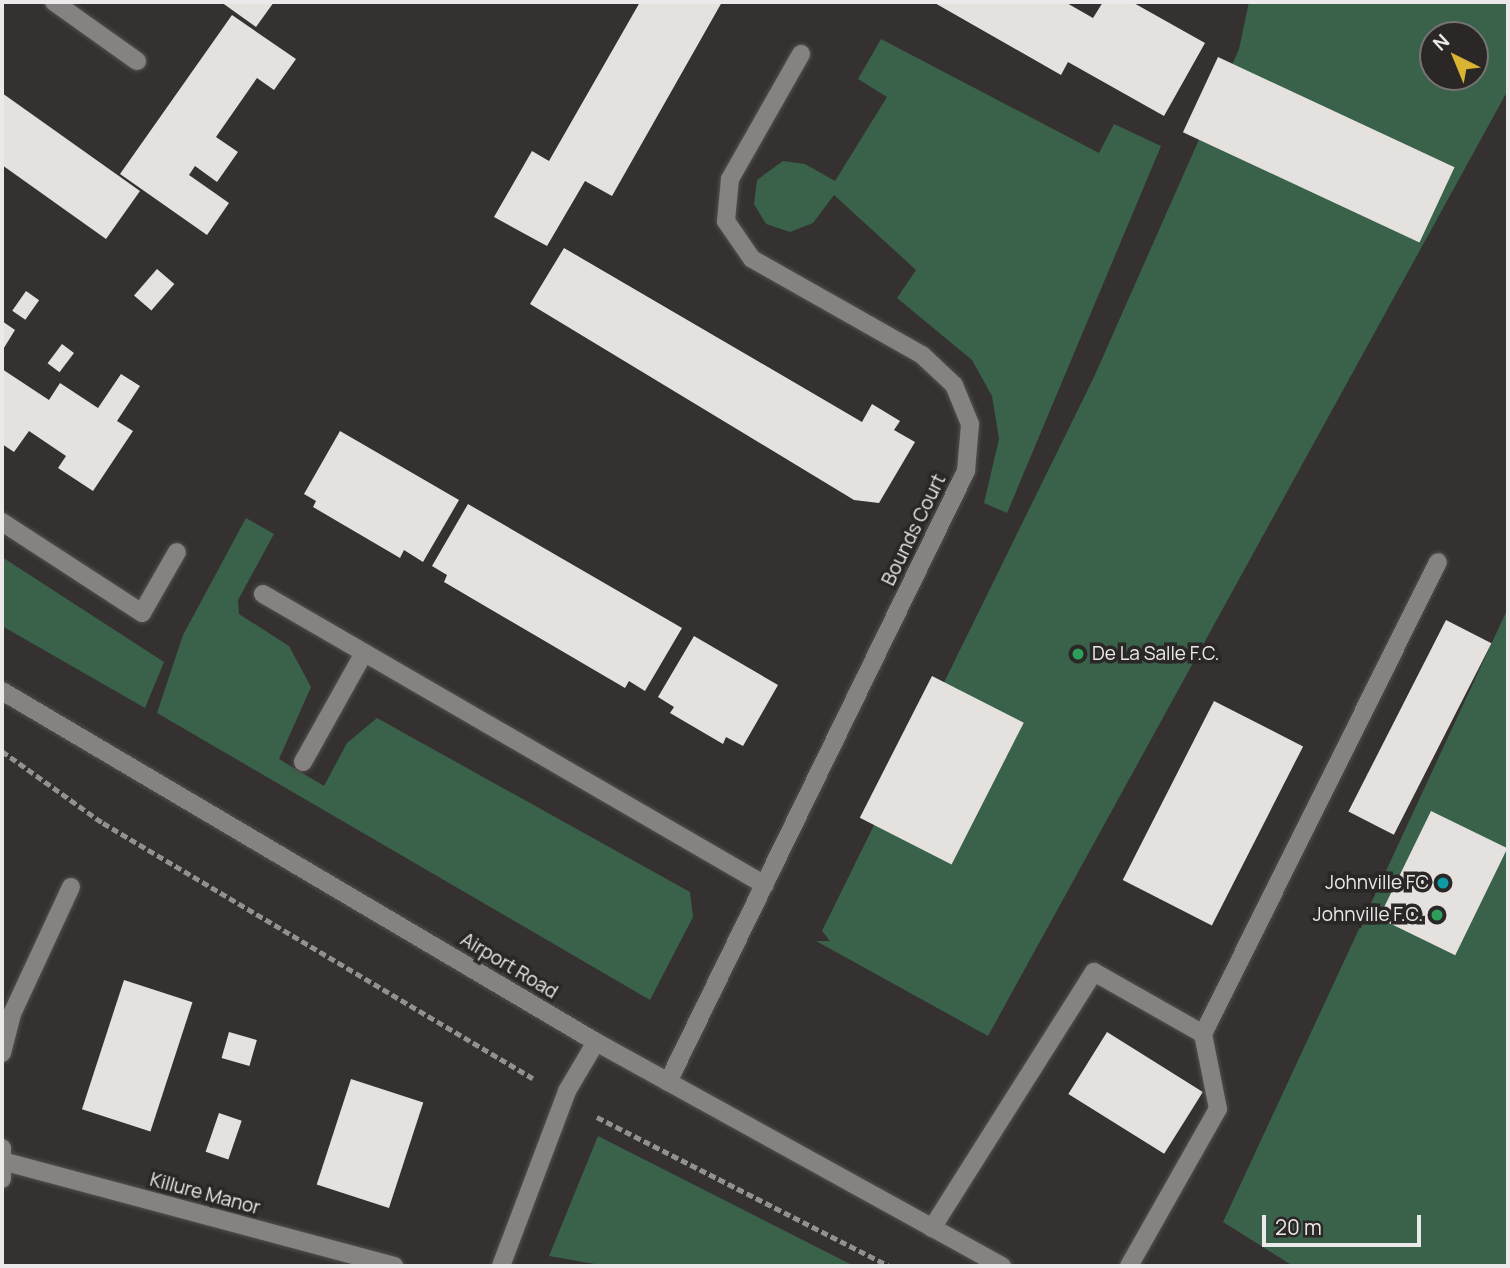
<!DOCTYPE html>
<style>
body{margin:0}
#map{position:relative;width:1510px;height:1268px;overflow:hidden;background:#343130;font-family:Manrope,sans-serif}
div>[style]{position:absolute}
.green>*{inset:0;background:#3a6149}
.building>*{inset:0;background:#e5e1df;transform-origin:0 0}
.path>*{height:4.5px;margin-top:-2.25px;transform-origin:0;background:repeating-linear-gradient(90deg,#939190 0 7px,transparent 0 10.5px)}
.roads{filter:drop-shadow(0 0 2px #524f4e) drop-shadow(0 0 2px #524f4e)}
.lane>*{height:18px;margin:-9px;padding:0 9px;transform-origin:9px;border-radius:9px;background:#868281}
.street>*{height:18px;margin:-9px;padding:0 9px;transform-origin:9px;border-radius:9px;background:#868281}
.secondary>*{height:18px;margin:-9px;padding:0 9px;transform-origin:9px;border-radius:9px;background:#868281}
.dots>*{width:19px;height:19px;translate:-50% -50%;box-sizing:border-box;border:4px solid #2a2726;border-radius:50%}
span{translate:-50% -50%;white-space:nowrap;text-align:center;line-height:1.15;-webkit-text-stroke:7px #2a2726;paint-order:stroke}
.street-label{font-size:19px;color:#ebe9e9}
.poi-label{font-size:19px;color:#ebe9e9}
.left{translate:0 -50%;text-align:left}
.right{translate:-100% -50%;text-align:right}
.frame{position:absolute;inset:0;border:4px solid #ebe9e9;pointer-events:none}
.north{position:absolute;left:1419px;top:21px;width:70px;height:70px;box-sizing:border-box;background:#2a2726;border:2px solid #777574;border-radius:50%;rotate:317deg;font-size:19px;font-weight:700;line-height:28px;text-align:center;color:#ebe9e9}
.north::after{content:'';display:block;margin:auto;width:24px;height:32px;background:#dab333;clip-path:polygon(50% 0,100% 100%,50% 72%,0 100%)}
.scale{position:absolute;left:1262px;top:1215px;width:159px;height:32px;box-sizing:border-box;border:4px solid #ebe9e9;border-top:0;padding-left:9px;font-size:21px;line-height:24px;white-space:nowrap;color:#ebe9e9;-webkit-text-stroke:5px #2a2726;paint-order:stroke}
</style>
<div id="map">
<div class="green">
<div style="clip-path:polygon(evenodd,1249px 2px,1508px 2px,1508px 90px,988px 1036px,816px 941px,830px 941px,822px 931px,1094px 377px,1239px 49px,1249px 2px,1433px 35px,1475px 35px,1475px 77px,1433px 77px,1433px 35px)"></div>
<div style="clip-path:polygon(881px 39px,1099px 153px,1114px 124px,1161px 146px,1007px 513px,984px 503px,999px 439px,992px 396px,972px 360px,897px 298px,916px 270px,834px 195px,813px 223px,790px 232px,766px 224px,754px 204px,757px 180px,783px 161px,805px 164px,835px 181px,887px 97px,858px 79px)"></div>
<div style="clip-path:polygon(246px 518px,274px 534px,238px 600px,239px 614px,289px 646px,311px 687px,279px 759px,324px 786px,347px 743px,377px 718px,690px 892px,693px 917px,650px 1000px,157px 713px,183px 635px)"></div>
<div style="clip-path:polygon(2px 557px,164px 662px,145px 708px,2px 626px)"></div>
<div style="clip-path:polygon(1508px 608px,1508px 1266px,1293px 1266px,1223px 1222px)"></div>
<div style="clip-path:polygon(598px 1136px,854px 1266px,606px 1266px,549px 1256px)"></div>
</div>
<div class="building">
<div style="clip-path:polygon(221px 2px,274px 2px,256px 27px)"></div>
<div style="clip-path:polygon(640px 2px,722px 2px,612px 196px,585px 181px,547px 246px,494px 217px,532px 151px,549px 161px)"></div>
<div style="clip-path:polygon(933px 2px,1065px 2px,1093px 18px,1103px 2px,1132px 2px,1205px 43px,1164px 116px,1068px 62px,1061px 75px)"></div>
<div style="clip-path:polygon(232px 15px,296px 59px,274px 90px,257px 78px,216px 137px,238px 152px,217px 182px,195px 166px,189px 175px,229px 203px,207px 235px,120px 174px)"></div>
<div style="left:1218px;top:57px;width:261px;height:83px;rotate:25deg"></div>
<div style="clip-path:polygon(2px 93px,140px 191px,106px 239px,2px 165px)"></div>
<div style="clip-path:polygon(564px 248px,862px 422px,872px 404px,900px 421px,894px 430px,915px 442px,879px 503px,854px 500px,530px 304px)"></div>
<div style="left:157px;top:269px;width:23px;height:35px;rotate:41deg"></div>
<div style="left:26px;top:291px;width:16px;height:24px;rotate:35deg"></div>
<div style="clip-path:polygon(2px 321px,15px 330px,2px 351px)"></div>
<div style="left:62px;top:344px;width:15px;height:24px;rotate:37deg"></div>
<div style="clip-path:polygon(2px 369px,49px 400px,60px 383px,98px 408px,121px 374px,140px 386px,117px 421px,133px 431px,93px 491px,58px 468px,66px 456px,29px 431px,14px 452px,2px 444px)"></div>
<div style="clip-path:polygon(340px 431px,459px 500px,423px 562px,404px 550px,400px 558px,313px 507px,316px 501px,304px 494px)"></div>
<div style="clip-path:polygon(468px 504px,682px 628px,645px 691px,629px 681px,625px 688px,444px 582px,447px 575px,432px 566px)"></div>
<div style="left:1446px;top:620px;width:51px;height:215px;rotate:27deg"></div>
<div style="clip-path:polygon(694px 636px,778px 685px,743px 746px,726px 737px,723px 744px,670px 713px,674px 707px,658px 697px)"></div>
<div style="left:932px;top:676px;width:103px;height:159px;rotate:27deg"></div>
<div style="left:1214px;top:701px;width:100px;height:201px;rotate:27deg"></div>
<div style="left:1431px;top:811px;width:85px;height:119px;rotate:26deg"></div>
<div style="left:124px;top:980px;width:72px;height:136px;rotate:18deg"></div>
<div style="left:229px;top:1032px;width:29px;height:27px;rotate:16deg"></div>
<div style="left:1107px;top:1032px;width:113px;height:73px;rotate:32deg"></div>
<div style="left:351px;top:1079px;width:76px;height:111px;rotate:18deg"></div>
<div style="left:219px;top:1113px;width:24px;height:41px;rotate:19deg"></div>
</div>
<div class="path">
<div style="left:2px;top:751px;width:124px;rotate:35.5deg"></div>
<div style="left:103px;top:823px;width:500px;rotate:30.7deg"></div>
<div style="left:597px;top:1117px;width:328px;rotate:27deg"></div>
</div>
<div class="roads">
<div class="lane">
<div style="left:932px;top:1228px;width:303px;rotate:-57.7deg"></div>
<div style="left:1094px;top:972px;width:125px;rotate:29.6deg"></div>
<div style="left:1129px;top:1266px;width:180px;rotate:-60.5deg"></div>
<div style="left:1218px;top:1109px;width:76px;rotate:-101.3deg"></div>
<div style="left:1203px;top:1034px;width:527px;rotate:-63.53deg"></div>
</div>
<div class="street">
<div style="left:54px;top:2px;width:102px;rotate:35.4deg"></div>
<div style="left:2px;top:522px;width:167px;rotate:33deg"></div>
<div style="left:142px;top:613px;width:70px;rotate:-60.2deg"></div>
<div style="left:263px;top:594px;width:580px;rotate:30.1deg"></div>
<div style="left:303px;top:762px;width:125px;rotate:-60.8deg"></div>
<div style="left:2px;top:1053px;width:40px;rotate:-75.6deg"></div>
<div style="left:12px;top:1014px;width:140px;rotate:-65.1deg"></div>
<div style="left:668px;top:1082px;width:680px;rotate:-64deg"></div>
<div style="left:966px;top:471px;width:47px;rotate:-85.1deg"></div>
<div style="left:970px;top:424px;width:42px;rotate:-112.3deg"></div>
<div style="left:954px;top:385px;width:44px;rotate:-136.8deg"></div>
<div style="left:922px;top:355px;width:195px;rotate:-150.5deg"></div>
<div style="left:752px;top:259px;width:46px;rotate:-124.4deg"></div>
<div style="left:726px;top:221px;width:42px;rotate:-84.6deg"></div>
<div style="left:730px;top:179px;width:144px;rotate:-60.4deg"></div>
<div style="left:2px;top:1148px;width:31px;rotate:90deg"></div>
<div style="left:6px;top:1162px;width:402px;rotate:15deg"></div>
<div style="left:501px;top:1266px;width:187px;rotate:-69.3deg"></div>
<div style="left:567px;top:1091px;width:57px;rotate:-59.4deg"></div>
</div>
<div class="secondary">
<div style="left:2px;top:691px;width:690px;rotate:30.58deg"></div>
<div style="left:596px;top:1042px;width:464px;rotate:28.9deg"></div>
</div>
</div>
<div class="dots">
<div style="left:1078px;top:654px;background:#2e9e5b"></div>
<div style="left:1443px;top:883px;background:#0f9aa8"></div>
<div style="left:1437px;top:915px;background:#2e9e5b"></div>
</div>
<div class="street-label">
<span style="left:914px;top:530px;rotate:-64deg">Bounds Court</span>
<span style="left:509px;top:966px;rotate:31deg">Airport Road</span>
<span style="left:205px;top:1194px;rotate:15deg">Killure Manor</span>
</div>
<div class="poi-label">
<span class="left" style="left:1092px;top:654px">De La Salle F.C.</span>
<span class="right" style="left:1429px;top:883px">Johnville FC</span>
<span class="right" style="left:1423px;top:915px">Johnville F.C.</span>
</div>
<div class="frame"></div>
<div class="north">N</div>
<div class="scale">20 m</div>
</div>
